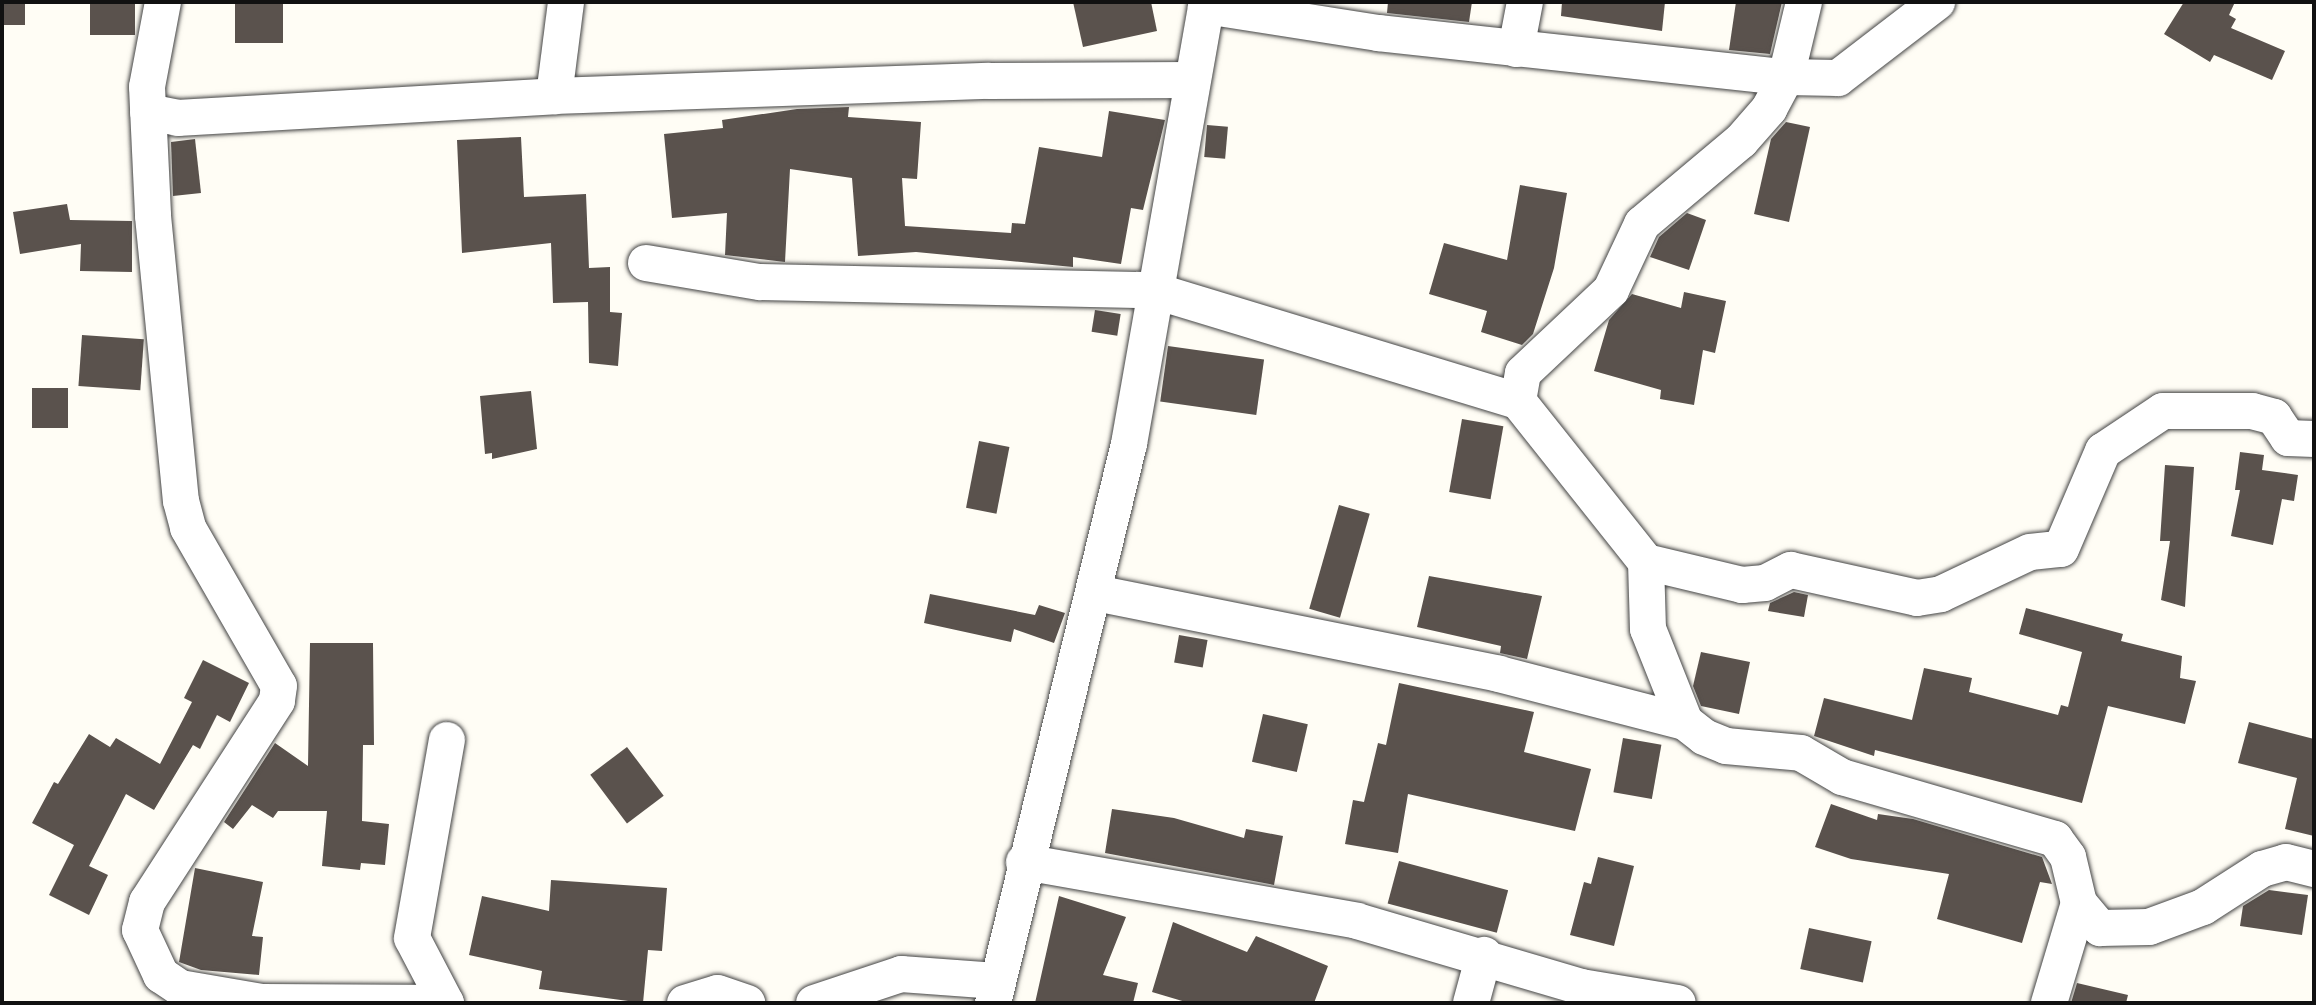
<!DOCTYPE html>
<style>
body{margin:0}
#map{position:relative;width:2316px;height:1005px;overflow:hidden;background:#fffdf5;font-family:"Noto Serif",serif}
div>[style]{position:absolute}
.building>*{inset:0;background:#5a524d;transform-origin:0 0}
.roads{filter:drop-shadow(0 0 2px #444) drop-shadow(0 0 2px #444)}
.minor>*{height:36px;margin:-18px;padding:0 18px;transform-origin:18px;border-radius:18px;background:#fff}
span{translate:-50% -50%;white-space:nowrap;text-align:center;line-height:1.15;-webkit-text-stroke:8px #fff;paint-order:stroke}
.frame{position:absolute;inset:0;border:4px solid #111;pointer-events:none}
</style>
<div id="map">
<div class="building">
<div style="left:2px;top:2px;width:23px;height:23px"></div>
<div style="left:90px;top:2px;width:45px;height:33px"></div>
<div style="left:235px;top:2px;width:48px;height:41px"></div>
<div style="clip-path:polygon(1073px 2px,1151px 2px,1157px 31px,1083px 47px)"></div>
<div style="clip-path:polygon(1388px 2px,1472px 2px,1469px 22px,1387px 13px)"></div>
<div style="clip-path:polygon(1562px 2px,1665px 2px,1662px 31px,1561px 16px)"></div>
<div style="clip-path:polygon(1736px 2px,1782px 2px,1770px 54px,1729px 50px)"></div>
<div style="clip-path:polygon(2184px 2px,2235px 2px,2229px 15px,2236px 19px,2231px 28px,2285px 51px,2272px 80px,2214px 55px,2210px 62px,2164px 34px)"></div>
<div style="clip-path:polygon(849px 107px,848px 117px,921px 122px,917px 179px,902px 178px,905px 226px,1011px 233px,1012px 223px,1025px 224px,1039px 147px,1102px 157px,1109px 111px,1165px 120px,1143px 210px,1131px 208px,1121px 264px,1073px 257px,1073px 267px,916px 252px,858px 256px,852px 178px,790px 169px,785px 262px,725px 255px,727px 213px,672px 218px,664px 134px,723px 128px,722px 120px,797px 109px)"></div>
<div style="clip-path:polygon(1786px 122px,1810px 127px,1789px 222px,1754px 214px,1771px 139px)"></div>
<div style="left:1207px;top:125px;width:21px;height:32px;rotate:5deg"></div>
<div style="clip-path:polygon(521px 137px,524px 197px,586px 194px,589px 268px,610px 267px,610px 312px,622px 313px,618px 366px,589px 363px,588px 302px,553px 303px,551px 243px,462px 253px,457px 140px)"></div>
<div style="clip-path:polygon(195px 139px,201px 193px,173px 196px,171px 142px)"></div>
<div style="clip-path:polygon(1520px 185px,1567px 193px,1554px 268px,1533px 334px,1522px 345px,1481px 332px,1487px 311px,1429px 294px,1444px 243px,1507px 260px)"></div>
<div style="clip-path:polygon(67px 204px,70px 220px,132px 221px,132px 272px,80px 271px,81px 244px,20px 254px,13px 212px)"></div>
<div style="clip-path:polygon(1687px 213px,1706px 220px,1689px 270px,1650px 257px,1659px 237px)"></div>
<div style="clip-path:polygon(1684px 292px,1726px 301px,1715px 353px,1703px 350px,1694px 405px,1660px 399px,1661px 390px,1594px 371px,1609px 320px,1632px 294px,1681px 308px)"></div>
<div style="left:1095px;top:310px;width:26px;height:22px;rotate:9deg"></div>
<div style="left:82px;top:335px;width:62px;height:51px;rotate:4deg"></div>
<div style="left:1168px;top:346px;width:97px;height:56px;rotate:8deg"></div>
<div style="left:32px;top:388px;width:36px;height:40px"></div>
<div style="clip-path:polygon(531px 391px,537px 449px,492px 459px,492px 453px,485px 454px,480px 396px)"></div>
<div style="left:1462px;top:419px;width:42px;height:74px;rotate:10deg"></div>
<div style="left:979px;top:441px;width:31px;height:68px;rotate:11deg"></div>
<div style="clip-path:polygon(2240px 452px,2264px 455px,2262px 470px,2298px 475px,2294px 501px,2282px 499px,2273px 545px,2231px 536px,2240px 490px,2235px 490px)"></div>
<div style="clip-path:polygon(2165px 465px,2194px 467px,2185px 607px,2161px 600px,2170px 541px,2160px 541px)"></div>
<div style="left:1339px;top:505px;width:32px;height:108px;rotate:16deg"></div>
<div style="clip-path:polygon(1429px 576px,1542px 596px,1527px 659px,1500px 653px,1501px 646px,1417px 627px)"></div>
<div style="clip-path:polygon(1794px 592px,1808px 595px,1804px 617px,1768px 611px,1770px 603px)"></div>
<div style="clip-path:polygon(930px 594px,1035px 615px,1039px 605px,1065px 613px,1054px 643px,1014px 629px,1011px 642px,924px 623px)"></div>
<div style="clip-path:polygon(2026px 608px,2123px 634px,2121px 641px,2182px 656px,2180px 678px,2196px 681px,2185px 724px,2108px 706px,2082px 803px,1875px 750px,1874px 756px,1814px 736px,1824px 698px,1912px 720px,1924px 668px,1972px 678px,1969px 692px,2058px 715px,2061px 705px,2068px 707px,2082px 652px,2019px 634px)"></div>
<div style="left:1179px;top:635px;width:29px;height:28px;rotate:10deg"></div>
<div style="clip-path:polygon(310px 643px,373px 643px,374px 745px,363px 745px,362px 821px,389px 824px,385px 865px,361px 863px,360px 870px,322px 866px,327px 811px,278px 811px,273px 818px,252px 805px,233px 829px,224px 822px,275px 743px,308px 766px)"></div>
<div style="clip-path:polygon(1701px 652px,1750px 662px,1739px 714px,1701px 706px,1693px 686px)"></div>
<div style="clip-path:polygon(203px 660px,249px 683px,230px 722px,217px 715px,200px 749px,193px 745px,154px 810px,126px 794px,89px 866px,108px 875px,89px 915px,49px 895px,74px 845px,32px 823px,54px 782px,58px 784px,89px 734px,110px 747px,116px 738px,160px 764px,192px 702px,184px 698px)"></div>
<div style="clip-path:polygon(1399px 683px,1534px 712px,1524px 752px,1591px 769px,1575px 831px,1408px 794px,1398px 853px,1345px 844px,1353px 800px,1364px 802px,1378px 743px,1386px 745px)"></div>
<div style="left:1263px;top:714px;width:46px;height:49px;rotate:13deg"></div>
<div style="clip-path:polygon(2249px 722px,2314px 739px,2314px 836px,2285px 829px,2297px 778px,2238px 763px)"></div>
<div style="left:1623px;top:738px;width:39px;height:55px;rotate:10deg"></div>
<div style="left:627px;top:747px;width:61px;height:46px;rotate:53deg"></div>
<div style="clip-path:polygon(1831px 804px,1877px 820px,1878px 814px,1913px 819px,2042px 857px,2052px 884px,2040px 882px,2022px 943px,1937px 919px,1949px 874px,1851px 859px,1815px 847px)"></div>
<div style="clip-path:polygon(1112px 809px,1174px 818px,1244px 838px,1246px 829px,1283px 836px,1274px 885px,1105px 853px)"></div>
<div style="clip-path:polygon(1598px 857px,1634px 866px,1614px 946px,1570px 935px,1584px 882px,1591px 884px)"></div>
<div style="left:1399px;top:861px;width:113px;height:44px;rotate:15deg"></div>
<div style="clip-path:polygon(195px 868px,263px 882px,252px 936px,263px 937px,259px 975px,201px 970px,179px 962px)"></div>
<div style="clip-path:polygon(551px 880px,667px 888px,662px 951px,648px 950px,643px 1003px,539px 989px,542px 971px,469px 955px,482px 896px,549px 911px)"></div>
<div style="clip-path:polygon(2269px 890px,2308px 895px,2302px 935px,2240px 926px,2243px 906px)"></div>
<div style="clip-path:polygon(1059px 896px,1126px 917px,1103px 975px,1138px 983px,1133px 1003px,1035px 1003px)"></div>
<div style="clip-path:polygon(1173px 922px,1247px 952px,1256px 936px,1328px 966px,1314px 1003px,1189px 1003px,1152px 992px)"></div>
<div style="left:1809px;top:928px;width:64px;height:42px;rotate:12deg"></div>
<div style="clip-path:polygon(2077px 983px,2128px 995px,2126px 1003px,2071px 1003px)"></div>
</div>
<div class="roads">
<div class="minor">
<div style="left:163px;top:2px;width:86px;rotate:100.7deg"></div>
<div style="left:147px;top:87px;width:129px;rotate:87.3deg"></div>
<div style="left:153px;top:216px;width:286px;rotate:84.4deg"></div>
<div style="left:181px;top:501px;width:28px;rotate:75deg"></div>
<div style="left:188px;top:528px;width:182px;rotate:60.1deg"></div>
<div style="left:279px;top:686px;width:15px;rotate:98deg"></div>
<div style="left:277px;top:701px;width:239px;rotate:122.9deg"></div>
<div style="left:147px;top:902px;width:29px;rotate:104deg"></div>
<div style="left:140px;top:930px;width:50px;rotate:65deg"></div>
<div style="left:161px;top:975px;width:23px;rotate:34deg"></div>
<div style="left:180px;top:988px;width:83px;rotate:9.7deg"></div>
<div style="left:262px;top:1002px;width:184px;rotate:0.3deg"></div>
<div style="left:1206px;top:6px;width:174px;rotate:8.9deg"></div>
<div style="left:1378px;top:33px;width:410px;rotate:6.2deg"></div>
<div style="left:1786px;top:77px;width:77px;rotate:-76.5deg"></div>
<div style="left:1516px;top:49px;width:48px;rotate:-79.2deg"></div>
<div style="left:554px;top:96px;width:95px;rotate:-82.7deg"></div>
<div style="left:148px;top:112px;width:31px;rotate:11deg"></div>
<div style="left:178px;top:118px;width:377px;rotate:-3.3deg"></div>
<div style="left:554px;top:96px;width:435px;rotate:-2deg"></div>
<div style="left:989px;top:81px;width:202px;rotate:-0.3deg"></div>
<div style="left:646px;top:263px;width:116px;rotate:9.5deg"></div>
<div style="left:760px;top:282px;width:392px;rotate:1.2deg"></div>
<div style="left:1152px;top:290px;width:382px;rotate:16.9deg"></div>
<div style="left:1518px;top:401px;width:206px;rotate:51.5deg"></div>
<div style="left:1646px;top:562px;width:67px;rotate:88.3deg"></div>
<div style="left:1648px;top:629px;width:100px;rotate:68.3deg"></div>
<div style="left:1685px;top:722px;width:24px;rotate:38deg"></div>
<div style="left:1704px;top:737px;width:24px;rotate:22deg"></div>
<div style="left:1726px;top:746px;width:75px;rotate:5.3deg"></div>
<div style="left:1801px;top:753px;width:48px;rotate:30.3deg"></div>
<div style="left:1842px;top:777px;width:222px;rotate:16.2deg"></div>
<div style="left:2055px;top:839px;width:22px;rotate:54deg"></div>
<div style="left:2068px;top:857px;width:47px;rotate:76.6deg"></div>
<div style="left:2079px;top:903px;width:33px;rotate:50deg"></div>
<div style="left:2100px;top:928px;width:49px;rotate:-1.2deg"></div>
<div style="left:2149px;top:927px;width:58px;rotate:-20.3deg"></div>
<div style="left:2203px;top:907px;width:70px;rotate:-32.8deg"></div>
<div style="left:2262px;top:869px;width:25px;rotate:-16deg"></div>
<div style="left:2286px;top:862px;width:29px;rotate:14deg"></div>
<div style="left:1518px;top:401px;width:28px;rotate:-80deg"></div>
<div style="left:1523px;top:373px;width:121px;rotate:-43.3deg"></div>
<div style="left:1611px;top:290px;width:73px;rotate:-64.8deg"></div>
<div style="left:1642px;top:224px;width:129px;rotate:-40deg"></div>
<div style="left:1741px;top:141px;width:43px;rotate:-48.8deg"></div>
<div style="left:1769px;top:109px;width:36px;rotate:-62deg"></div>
<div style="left:1786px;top:77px;width:52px;rotate:1.1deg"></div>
<div style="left:1838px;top:78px;width:125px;rotate:-37.5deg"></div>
<div style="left:1646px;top:562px;width:99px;rotate:13.5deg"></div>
<div style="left:1742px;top:585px;width:23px;rotate:-5deg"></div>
<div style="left:1765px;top:583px;width:29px;rotate:-27deg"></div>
<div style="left:1791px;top:570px;width:129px;rotate:12.5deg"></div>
<div style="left:1917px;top:598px;width:24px;rotate:-9deg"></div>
<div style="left:1941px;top:594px;width:98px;rotate:-25.3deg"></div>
<div style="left:2030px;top:552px;width:31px;rotate:-6deg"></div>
<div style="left:2061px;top:549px;width:107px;rotate:-66.8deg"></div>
<div style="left:2103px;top:451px;width:72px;rotate:-33.7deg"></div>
<div style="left:2163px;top:411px;width:89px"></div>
<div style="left:2252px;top:411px;width:23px;rotate:15deg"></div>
<div style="left:2274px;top:417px;width:25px;rotate:56deg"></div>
<div style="left:2288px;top:438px;width:26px;rotate:2deg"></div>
<div style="left:1095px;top:593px;width:412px;rotate:11.3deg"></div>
<div style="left:1499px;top:674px;width:192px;rotate:14.5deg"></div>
<div style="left:1024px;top:862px;width:338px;rotate:10deg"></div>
<div style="left:1357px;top:921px;width:234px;rotate:16.4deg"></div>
<div style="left:1581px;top:987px;width:98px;rotate:9.4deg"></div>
<div style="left:446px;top:1003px;width:73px;rotate:-117.6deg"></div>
<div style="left:412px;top:938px;width:201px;rotate:-80deg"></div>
<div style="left:685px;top:1003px;width:34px;rotate:-17deg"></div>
<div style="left:718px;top:993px;width:31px;rotate:19deg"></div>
<div style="left:814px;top:1003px;width:92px;rotate:-18.4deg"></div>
<div style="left:901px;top:974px;width:96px;rotate:4.2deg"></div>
<div style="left:993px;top:1003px;width:575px;rotate:-76.33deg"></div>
<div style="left:1129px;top:444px;width:449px;rotate:-80deg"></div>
<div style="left:1471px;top:1003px;width:50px;rotate:-74.8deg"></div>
<div style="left:2049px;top:1003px;width:104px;rotate:-73.3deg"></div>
</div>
</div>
<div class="frame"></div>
</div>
